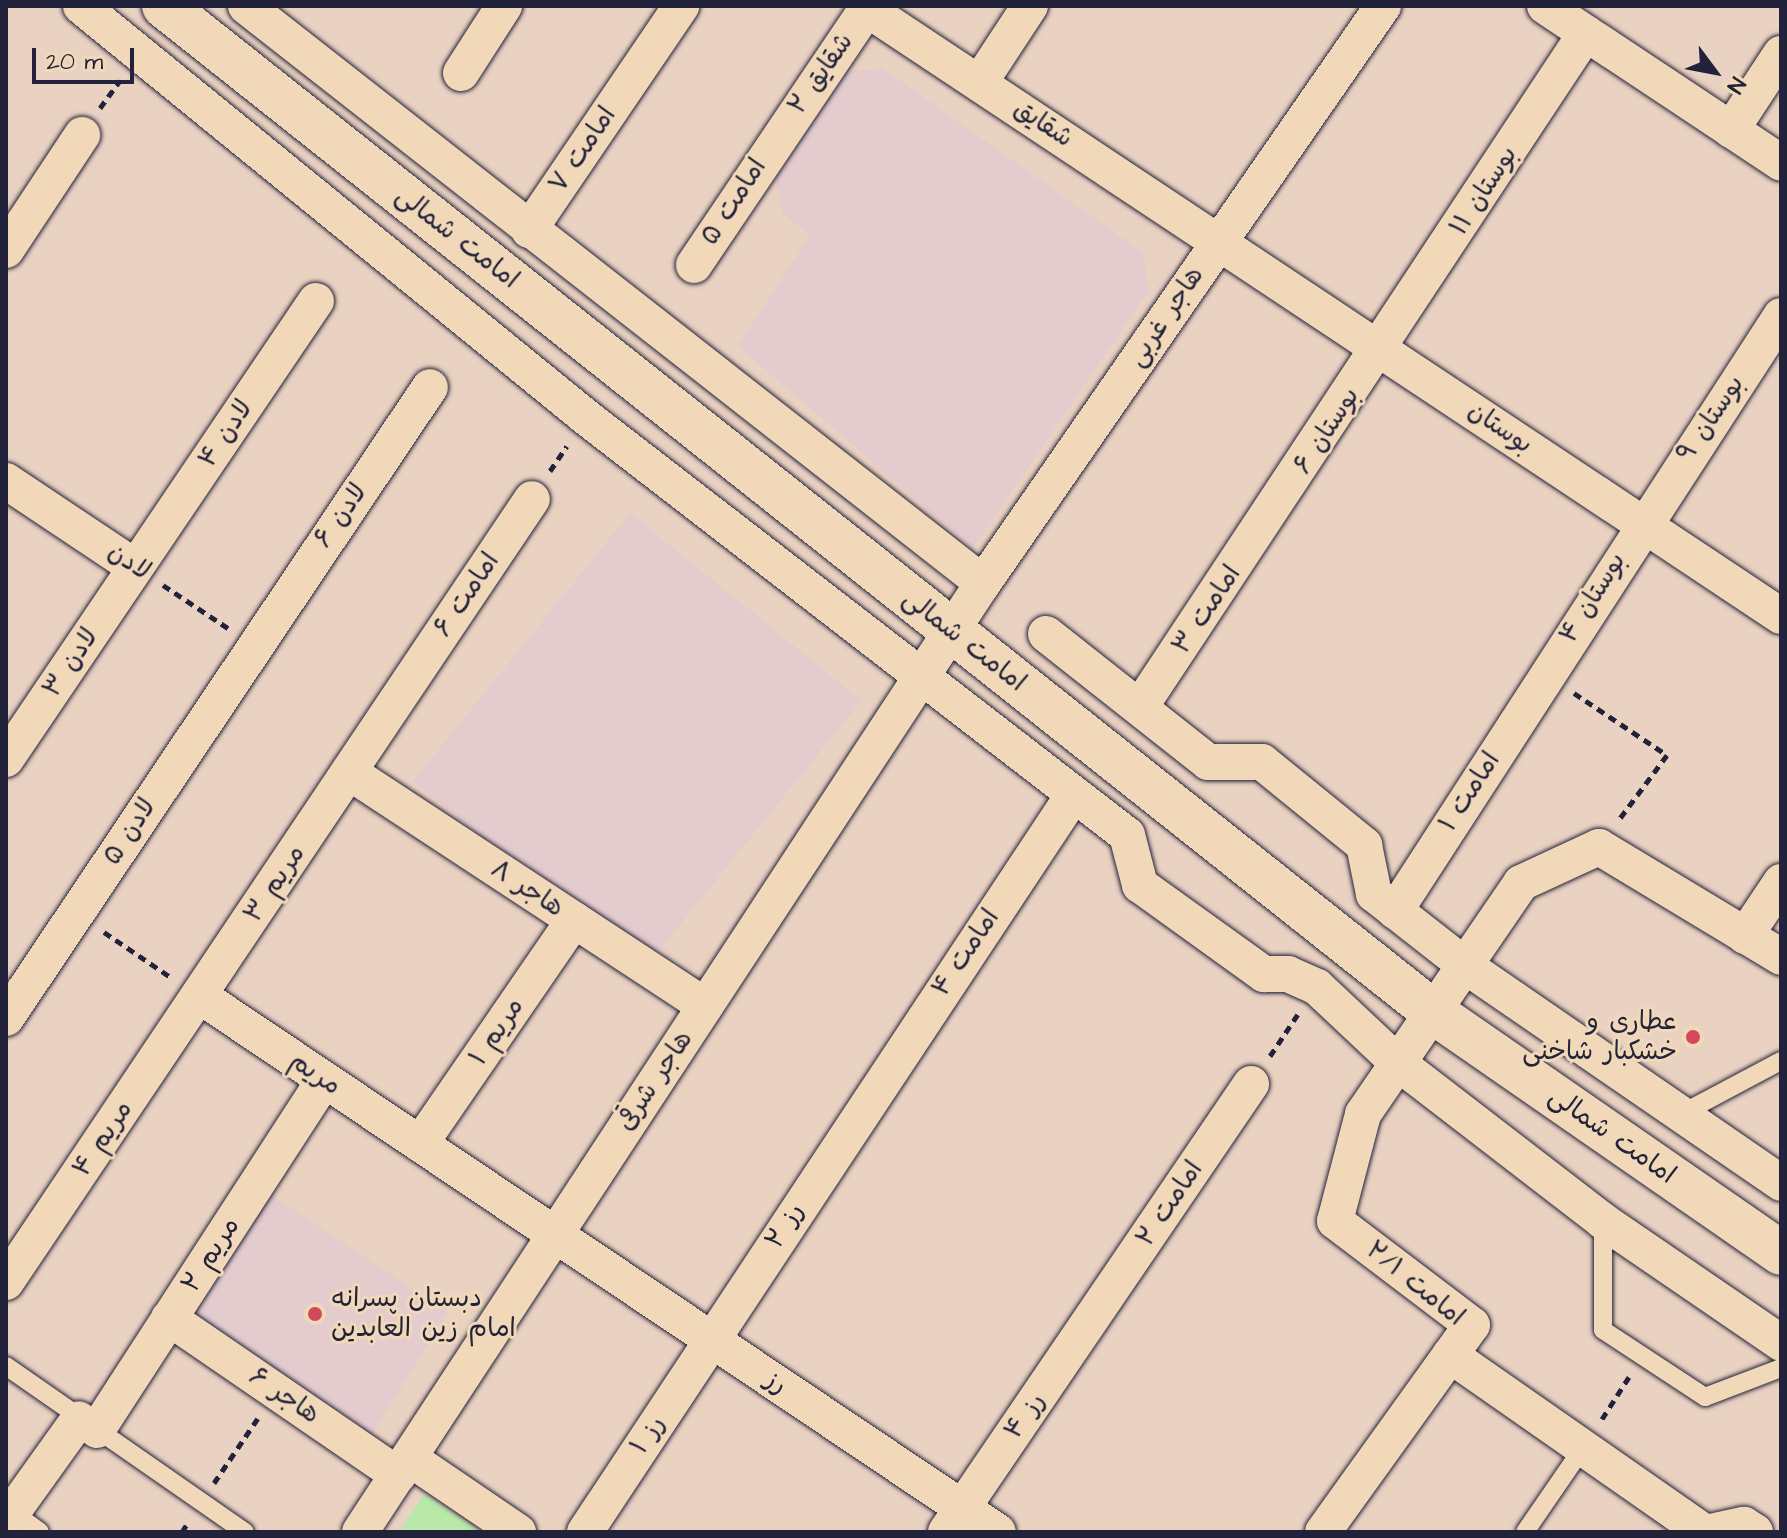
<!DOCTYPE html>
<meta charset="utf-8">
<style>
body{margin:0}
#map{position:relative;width:1787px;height:1538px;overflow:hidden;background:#ead2c2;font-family:"Architects Daughter","Playpen Sans Arabic",sans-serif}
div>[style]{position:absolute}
.built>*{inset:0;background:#e3cbce;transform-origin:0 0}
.green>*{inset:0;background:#b8e9a8}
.path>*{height:5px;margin-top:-2.5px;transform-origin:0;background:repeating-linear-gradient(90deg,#22223b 0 8px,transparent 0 14px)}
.roads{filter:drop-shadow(0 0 2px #22223b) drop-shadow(0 0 2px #22223b)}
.lane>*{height:18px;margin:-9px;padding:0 9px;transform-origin:9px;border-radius:9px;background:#f0d8b8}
.street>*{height:36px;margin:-18px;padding:0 18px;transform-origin:18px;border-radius:18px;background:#f0d8b8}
.secondary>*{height:44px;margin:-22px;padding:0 22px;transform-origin:22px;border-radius:22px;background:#f0d8b8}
.dots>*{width:22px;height:22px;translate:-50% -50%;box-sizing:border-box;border:4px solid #f0d8b8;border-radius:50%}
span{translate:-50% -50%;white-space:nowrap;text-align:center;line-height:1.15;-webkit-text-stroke:6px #f0d8b8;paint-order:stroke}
.street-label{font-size:26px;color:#22223b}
.poi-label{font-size:26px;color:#22223b}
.right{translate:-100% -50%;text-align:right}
.left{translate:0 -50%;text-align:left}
.frame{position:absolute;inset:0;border:8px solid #22223b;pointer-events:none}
.north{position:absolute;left:1675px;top:32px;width:80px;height:80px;-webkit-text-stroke:6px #f0d8b8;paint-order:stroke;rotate:122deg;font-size:22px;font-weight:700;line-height:32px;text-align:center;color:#22223b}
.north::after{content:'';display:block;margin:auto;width:28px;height:36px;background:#22223b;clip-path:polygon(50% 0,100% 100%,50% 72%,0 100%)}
.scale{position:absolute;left:32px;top:48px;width:102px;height:36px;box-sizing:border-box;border:4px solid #22223b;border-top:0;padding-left:10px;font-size:24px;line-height:28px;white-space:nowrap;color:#22223b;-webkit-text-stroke:6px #f0d8b8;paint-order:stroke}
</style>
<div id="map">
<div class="built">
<div style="clip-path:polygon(882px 68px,1142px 252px,1149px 290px,973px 549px,738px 346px,810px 235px,782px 213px,776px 177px,847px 72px)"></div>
<div style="left:630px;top:513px;width:298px;height:345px;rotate:39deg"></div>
<div style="clip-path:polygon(265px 1191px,448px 1312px,373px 1433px,355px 1434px,183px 1317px)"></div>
</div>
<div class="green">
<div style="clip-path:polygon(424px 1494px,481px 1532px,399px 1532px)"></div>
</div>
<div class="path">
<div style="left:100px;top:108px;width:34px;rotate:-54deg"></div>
<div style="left:550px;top:471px;width:30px;rotate:-56deg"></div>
<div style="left:163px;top:585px;width:78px;rotate:33.5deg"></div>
<div style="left:1574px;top:693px;width:112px;rotate:33.7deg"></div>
<div style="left:1667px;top:755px;width:82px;rotate:126.6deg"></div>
<div style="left:104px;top:932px;width:82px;rotate:34.1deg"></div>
<div style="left:1270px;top:1056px;width:50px;rotate:-56.3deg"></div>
<div style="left:1602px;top:1419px;width:50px;rotate:-57.3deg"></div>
<div style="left:214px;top:1483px;width:78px;rotate:-55.9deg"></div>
<div style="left:182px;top:1532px;width:13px;rotate:-58deg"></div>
</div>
<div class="roads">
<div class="lane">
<div style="left:1683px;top:1113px;width:111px;rotate:-28deg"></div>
<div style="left:1603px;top:1221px;width:109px;rotate:90deg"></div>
<div style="left:1603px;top:1330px;width:122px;rotate:33.3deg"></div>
<div style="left:1705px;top:1397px;width:81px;rotate:-20.9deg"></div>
<div style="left:6px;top:1366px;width:291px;rotate:34.8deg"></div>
<div style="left:14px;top:1513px;width:32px;rotate:36deg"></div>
<div style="left:1525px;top:1532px;width:101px;rotate:-55.5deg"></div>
</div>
<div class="street">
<div style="left:81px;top:6px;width:653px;rotate:39.15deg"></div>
<div style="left:587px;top:418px;width:682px;rotate:37.68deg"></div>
<div style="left:1127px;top:835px;width:52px;rotate:75.4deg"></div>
<div style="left:1140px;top:885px;width:153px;rotate:35.7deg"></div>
<div style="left:1264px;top:974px;width:24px"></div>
<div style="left:1288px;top:974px;width:32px;rotate:24deg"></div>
<div style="left:1317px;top:987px;width:111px;rotate:43.2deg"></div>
<div style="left:1398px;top:1063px;width:259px;rotate:37.6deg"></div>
<div style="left:1603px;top:1221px;width:216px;rotate:34.4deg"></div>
<div style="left:246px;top:6px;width:936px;rotate:38.06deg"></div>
<div style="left:1545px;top:6px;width:283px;rotate:33.6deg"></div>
<div style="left:867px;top:9px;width:1097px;rotate:33.59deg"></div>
<div style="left:461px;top:73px;width:80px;rotate:-57.3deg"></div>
<div style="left:980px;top:82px;width:91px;rotate:-56.7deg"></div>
<div style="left:1731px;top:130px;width:91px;rotate:-56.7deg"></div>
<div style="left:529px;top:230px;width:271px;rotate:-55.8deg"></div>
<div style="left:6px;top:250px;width:138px;rotate:-56.5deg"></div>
<div style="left:694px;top:265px;width:313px;rotate:-56deg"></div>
<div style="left:6px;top:481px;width:155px;rotate:33.7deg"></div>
<div style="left:1046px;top:634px;width:206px;rotate:38.3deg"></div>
<div style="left:1208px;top:762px;width:54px"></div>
<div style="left:1262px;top:762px;width:132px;rotate:39.1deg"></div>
<div style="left:1364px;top:845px;width:50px;rotate:78.5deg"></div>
<div style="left:1374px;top:894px;width:118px;rotate:38.1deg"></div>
<div style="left:1467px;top:967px;width:381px;rotate:34.5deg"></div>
<div style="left:1140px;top:707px;width:808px;rotate:-56.51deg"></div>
<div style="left:6px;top:759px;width:553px;rotate:-55.91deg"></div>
<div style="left:349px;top:772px;width:426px;rotate:33.3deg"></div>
<div style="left:1395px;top:911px;width:709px;rotate:-57.03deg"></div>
<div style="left:1745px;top:936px;width:65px;rotate:-56.3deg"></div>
<div style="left:200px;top:996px;width:961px;rotate:33.89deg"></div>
<div style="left:6px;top:1018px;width:760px;rotate:-56.1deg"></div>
<div style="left:420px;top:1144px;width:272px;rotate:-55.5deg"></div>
<div style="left:6px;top:1282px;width:943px;rotate:-56.11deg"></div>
<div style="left:169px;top:1318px;width:278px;rotate:34.4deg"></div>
<div style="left:1450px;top:1355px;width:310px;rotate:34.9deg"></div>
<div style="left:97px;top:1430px;width:417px;rotate:-57deg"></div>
<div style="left:409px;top:1458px;width:132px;rotate:34.2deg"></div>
<div style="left:6px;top:1521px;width:125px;rotate:-54.4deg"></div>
<div style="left:360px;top:1532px;width:1135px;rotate:-56.72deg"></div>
<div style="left:983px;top:583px;width:702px;rotate:-55.27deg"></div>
<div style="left:585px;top:1532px;width:885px;rotate:-56.47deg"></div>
<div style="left:946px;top:1532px;width:542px;rotate:-55.75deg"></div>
<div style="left:1323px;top:1532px;width:255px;rotate:-54.3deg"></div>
<div style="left:1472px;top:1325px;width:172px;rotate:-142.8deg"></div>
<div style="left:1335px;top:1221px;width:111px;rotate:-75.3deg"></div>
<div style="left:1363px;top:1114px;width:280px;rotate:-55.6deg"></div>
<div style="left:1521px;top:883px;width:86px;rotate:-24.8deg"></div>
<div style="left:1599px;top:847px;width:213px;rotate:31.1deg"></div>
<div style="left:1710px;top:1532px;width:35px;rotate:-12deg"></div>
<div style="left:1744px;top:1525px;width:13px;rotate:32deg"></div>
</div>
<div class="secondary">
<div style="left:164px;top:6px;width:1623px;rotate:38.4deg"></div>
<div style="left:1436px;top:1014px;width:420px;rotate:34.7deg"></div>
</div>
</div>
<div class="dots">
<div style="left:1693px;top:1037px;background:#d1495b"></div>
<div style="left:315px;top:1314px;background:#d1495b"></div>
</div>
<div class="street-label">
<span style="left:821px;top:74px;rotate:-55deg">شقایق ۲</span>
<span style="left:1043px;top:124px;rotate:33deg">شقایق</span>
<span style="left:583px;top:150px;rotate:-56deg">امامت ۷</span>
<span style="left:1484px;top:191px;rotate:-57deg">بوستان ۱۱</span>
<span style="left:734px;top:202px;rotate:-57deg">امامت ۵</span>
<span style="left:457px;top:238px;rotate:38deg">امامت شمالی</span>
<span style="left:1166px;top:317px;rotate:-56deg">هاجر غربی</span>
<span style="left:1711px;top:419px;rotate:-56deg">بوستان ۹</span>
<span style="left:1500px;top:428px;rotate:34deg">بوستان</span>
<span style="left:1327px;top:431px;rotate:-57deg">بوستان ۶</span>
<span style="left:226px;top:434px;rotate:-56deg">لادن ۴</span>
<span style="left:341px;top:516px;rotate:-55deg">لادن ۶</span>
<span style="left:129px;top:562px;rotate:34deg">لادن</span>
<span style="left:467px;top:595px;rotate:-56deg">امامت ۶</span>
<span style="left:1593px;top:598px;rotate:-58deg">بوستان ۴</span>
<span style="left:1207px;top:610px;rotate:-56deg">امامت ۳</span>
<span style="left:964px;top:641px;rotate:38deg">امامت شمالی</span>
<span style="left:71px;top:663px;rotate:-56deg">لادن ۳</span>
<span style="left:1470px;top:792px;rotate:-57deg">امامت ۱</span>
<span style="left:130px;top:832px;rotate:-57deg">لادن ۵</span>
<span style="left:275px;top:884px;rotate:-56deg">مریم ۳</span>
<span style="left:527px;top:889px;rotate:33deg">هاجر ۸</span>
<span style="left:966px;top:953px;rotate:-56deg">امامت ۴</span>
<span style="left:497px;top:1032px;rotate:-56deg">مریم ۱</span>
<span style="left:315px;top:1074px;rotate:34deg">مریم</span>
<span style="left:655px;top:1081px;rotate:-56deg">هاجر شرقی</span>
<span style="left:1612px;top:1136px;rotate:35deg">امامت شمالی</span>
<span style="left:103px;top:1139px;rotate:-56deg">مریم ۴</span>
<span style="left:1170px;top:1204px;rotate:-56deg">امامت ۲</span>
<span style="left:785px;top:1226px;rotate:-57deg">رز ۲</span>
<span style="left:211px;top:1255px;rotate:-57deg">مریم ۲</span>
<span style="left:1415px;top:1284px;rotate:39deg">امامت ۲/۱</span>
<span style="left:776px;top:1383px;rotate:34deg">رز</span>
<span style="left:284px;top:1396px;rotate:34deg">هاجر ۶</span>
<span style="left:1025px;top:1416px;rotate:-55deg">رز ۴</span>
<span style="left:648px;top:1435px;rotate:-57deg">رز ۱</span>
</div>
<div class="poi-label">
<span class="right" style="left:1677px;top:1037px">عطاری و<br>خشکبار شاخنی</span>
<span class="left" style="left:331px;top:1314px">دبستان پسرانه<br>امام زین العابدین</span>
</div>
<div class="frame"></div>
<div class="north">N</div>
<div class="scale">20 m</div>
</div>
